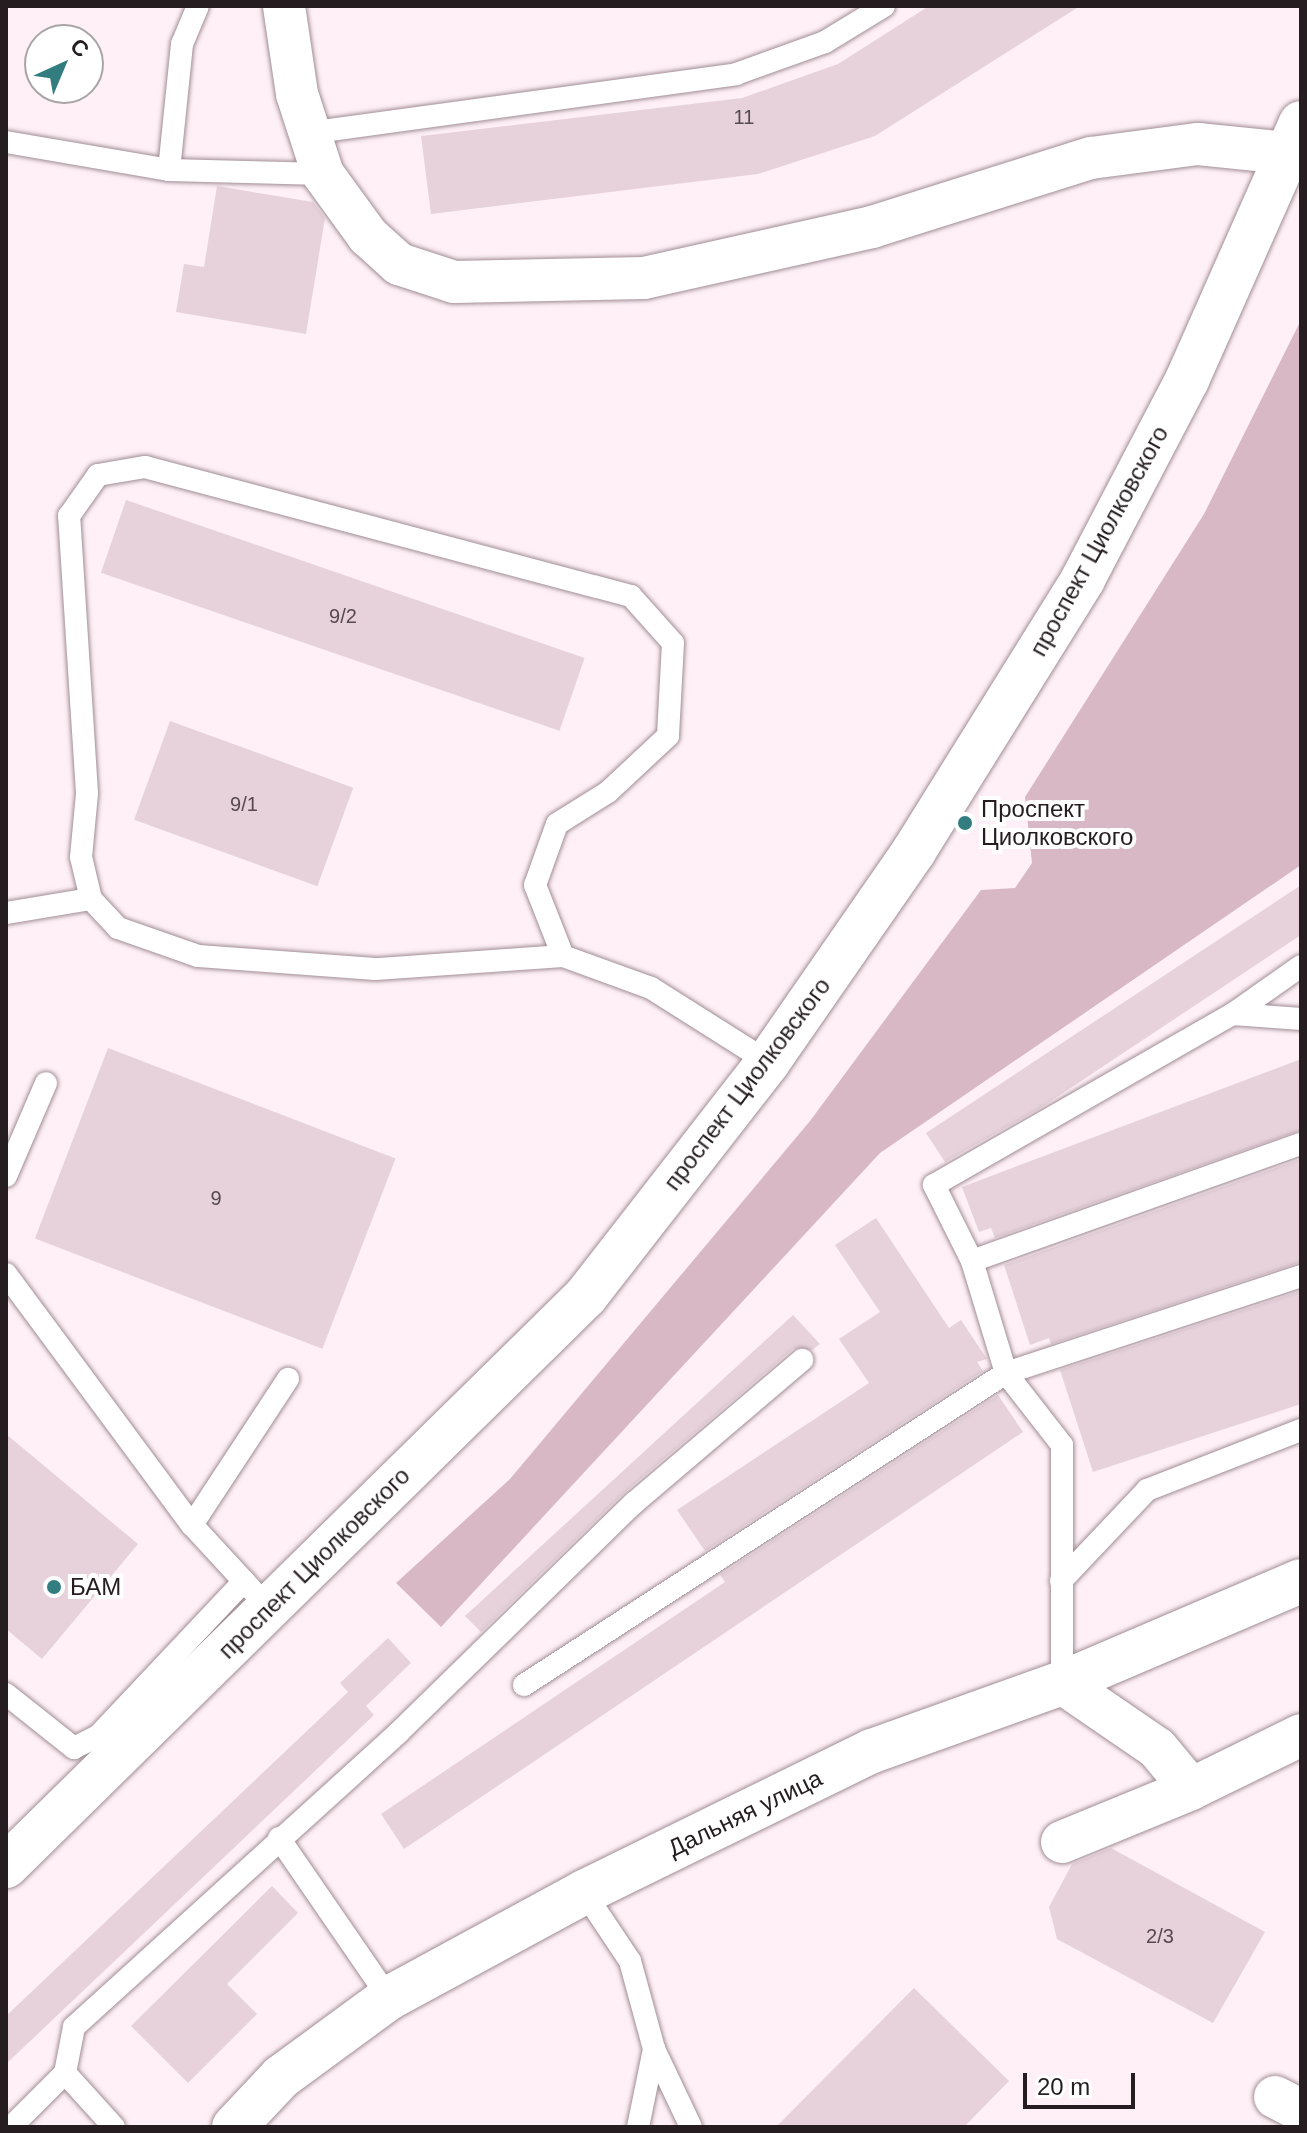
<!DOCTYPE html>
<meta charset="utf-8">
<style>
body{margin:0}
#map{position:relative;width:1307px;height:2133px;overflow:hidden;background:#fef0f6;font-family:Helvetica,sans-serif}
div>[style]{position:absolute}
.green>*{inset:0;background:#d9b8c6}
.building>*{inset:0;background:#e7d2db;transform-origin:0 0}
.roads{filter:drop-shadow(0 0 2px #a18d95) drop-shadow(0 0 2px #a18d95)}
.lane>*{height:22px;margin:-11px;padding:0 11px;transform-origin:11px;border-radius:11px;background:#fff}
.street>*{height:42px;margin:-21px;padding:0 21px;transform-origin:21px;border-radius:21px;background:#fff}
.secondary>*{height:44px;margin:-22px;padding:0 22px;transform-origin:22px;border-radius:22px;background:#fff}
.dots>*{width:22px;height:22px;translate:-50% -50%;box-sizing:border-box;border:4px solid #fff;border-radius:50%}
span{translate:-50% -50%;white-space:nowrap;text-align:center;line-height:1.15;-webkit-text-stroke:8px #fff;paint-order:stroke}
.number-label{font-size:20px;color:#564a4f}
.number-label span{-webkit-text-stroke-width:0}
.street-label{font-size:24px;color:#251d20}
.poi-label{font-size:24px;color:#251d20}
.left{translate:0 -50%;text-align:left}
.frame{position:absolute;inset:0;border:8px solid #251d20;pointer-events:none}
.north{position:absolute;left:24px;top:24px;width:80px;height:80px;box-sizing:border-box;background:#fff;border:2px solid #a8a5a6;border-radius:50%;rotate:44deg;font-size:22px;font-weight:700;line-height:32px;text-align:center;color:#251d20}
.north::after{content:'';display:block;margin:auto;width:28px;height:36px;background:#337c80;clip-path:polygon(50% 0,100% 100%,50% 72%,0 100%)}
.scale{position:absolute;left:1023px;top:2073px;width:112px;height:36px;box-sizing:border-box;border:4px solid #251d20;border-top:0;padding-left:10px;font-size:24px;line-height:28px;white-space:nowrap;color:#251d20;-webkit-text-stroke:6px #fff;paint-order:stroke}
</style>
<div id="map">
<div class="green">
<div style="clip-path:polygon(1301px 320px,1301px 865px,880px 1153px,441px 1627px,396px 1583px,510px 1479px,810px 1121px,981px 890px,1015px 888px,1032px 863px,1025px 797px,1204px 514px)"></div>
</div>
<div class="building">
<div style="clip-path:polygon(929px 6px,1080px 6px,875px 136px,758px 174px,431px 214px,421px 136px,742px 98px,838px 64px)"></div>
<div style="clip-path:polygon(217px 186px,313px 202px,325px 218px,306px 334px,176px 312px,184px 264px,204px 267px)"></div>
<div style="left:126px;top:500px;width:485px;height:77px;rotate:19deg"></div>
<div style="left:170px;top:721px;width:195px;height:105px;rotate:20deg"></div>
<div style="clip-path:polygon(1301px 885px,1301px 935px,1042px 1107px,945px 1162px,926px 1133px)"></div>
<div style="left:108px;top:1048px;width:308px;height:204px;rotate:21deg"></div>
<div style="clip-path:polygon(1301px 1059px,1301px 1130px,995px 1238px,991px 1228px,979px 1232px,962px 1187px)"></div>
<div style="clip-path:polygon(1301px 1159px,1301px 1262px,1051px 1344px,1049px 1338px,1030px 1345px,1004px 1265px)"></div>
<div style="clip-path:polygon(876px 1218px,949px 1328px,961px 1320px,987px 1359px,977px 1362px,983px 1371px,705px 1551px,677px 1510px,869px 1383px,839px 1339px,880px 1312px,835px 1245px)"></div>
<div style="clip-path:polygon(1301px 1291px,1301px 1404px,1093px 1472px,1060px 1370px)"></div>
<div style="clip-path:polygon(793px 1315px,820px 1344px,812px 1350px,793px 1349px,625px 1492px,481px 1632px,465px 1616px)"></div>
<div style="clip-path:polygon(998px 1395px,1023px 1432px,404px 1849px,381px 1814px,725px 1582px,720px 1575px)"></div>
<div style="clip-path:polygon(6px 1434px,138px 1544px,42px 1659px,6px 1629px)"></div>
<div style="clip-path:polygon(388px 1638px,411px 1663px,366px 1706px,374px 1715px,6px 2064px,6px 2016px,348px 1692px,340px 1683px)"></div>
<div style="clip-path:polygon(1111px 1848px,1265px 1932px,1213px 2023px,1057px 1939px,1049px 1907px,1072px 1864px)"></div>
<div style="clip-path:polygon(272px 1886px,298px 1913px,227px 1984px,257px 2014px,188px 2083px,131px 2026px)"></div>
<div style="clip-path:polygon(914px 1988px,1009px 2081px,964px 2127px,776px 2127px)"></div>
</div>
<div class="roads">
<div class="lane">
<div style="left:308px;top:133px;width:432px;rotate:-7.8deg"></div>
<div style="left:736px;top:74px;width:95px;rotate:-19.8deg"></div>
<div style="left:825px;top:42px;width:69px;rotate:-31.4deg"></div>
<div style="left:6px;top:142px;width:165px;rotate:9.7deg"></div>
<div style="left:169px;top:170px;width:154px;rotate:1.5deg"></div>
<div style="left:169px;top:170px;width:127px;rotate:-84.1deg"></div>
<div style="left:182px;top:44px;width:41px;rotate:-67.2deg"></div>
<div style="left:6px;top:913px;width:86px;rotate:-9.4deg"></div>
<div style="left:563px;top:956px;width:188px;rotate:176deg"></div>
<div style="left:375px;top:969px;width:177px;rotate:-175.8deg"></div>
<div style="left:198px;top:956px;width:85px;rotate:-160.7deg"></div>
<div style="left:118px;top:928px;width:40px;rotate:-133deg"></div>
<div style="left:91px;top:899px;width:43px;rotate:-103.4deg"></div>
<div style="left:81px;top:857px;width:64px;rotate:-84.6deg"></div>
<div style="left:87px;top:793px;width:278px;rotate:-93.7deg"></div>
<div style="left:69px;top:516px;width:50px;rotate:-54.7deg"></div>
<div style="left:98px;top:475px;width:48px;rotate:-9.7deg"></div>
<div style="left:145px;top:467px;width:503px;rotate:14.87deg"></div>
<div style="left:631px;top:596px;width:63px;rotate:48.2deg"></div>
<div style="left:673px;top:643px;width:93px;rotate:93.1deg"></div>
<div style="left:668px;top:736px;width:82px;rotate:137deg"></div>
<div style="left:608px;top:792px;width:60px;rotate:147.9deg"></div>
<div style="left:557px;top:824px;width:65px;rotate:109.8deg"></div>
<div style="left:535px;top:885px;width:76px;rotate:68.5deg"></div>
<div style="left:563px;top:956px;width:94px;rotate:20deg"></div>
<div style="left:651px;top:988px;width:138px;rotate:32.3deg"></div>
<div style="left:1233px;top:1014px;width:68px;rotate:4.2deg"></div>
<div style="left:6px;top:1176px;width:101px;rotate:-66.7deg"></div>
<div style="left:972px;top:1261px;width:349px;rotate:-19.6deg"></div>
<div style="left:6px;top:1274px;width:312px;rotate:53.5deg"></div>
<div style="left:1061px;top:1581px;width:125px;rotate:-46.6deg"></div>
<div style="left:1147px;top:1490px;width:165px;rotate:-21.3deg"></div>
<div style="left:252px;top:1590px;width:88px;rotate:-132.7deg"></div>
<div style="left:192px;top:1525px;width:175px;rotate:-56.7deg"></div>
<div style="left:1062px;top:1683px;width:238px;rotate:-90deg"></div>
<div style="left:1062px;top:1445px;width:91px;rotate:-127.9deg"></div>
<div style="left:1006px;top:1373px;width:117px;rotate:-106.9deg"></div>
<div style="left:972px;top:1261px;width:85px;rotate:-116.6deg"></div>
<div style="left:934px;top:1185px;width:344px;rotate:-29.8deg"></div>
<div style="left:1233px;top:1014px;width:83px;rotate:-35.2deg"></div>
<div style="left:524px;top:1685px;width:574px;rotate:-32.92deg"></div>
<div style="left:1006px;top:1373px;width:311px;rotate:-18.2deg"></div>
<div style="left:6px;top:1694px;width:87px;rotate:38.5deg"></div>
<div style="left:74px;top:1748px;width:27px;rotate:-27deg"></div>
<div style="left:98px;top:1736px;width:213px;rotate:-46.7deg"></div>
<div style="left:279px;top:1838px;width:194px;rotate:55.5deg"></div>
<div style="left:584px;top:1892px;width:83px;rotate:56.3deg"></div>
<div style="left:630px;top:1961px;width:91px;rotate:74.7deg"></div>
<div style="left:654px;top:2049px;width:86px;rotate:64.6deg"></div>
<div style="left:65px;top:2073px;width:73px;rotate:47.8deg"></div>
<div style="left:11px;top:2127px;width:76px;rotate:-45deg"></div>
<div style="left:65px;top:2073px;width:47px;rotate:-78.9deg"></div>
<div style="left:74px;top:2027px;width:438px;rotate:-42.2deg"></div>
<div style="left:398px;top:1733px;width:330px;rotate:-44.3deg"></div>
<div style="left:634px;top:1503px;width:221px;rotate:-40.4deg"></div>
<div style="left:638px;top:2127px;width:80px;rotate:-78.4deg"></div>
</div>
<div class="street">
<div style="left:284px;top:6px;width:89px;rotate:81.6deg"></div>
<div style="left:297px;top:94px;width:84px;rotate:72deg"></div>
<div style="left:323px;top:174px;width:77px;rotate:54deg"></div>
<div style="left:368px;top:236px;width:42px;rotate:42.1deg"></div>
<div style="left:399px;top:264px;width:58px;rotate:18.1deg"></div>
<div style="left:454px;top:282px;width:190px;rotate:-1.2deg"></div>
<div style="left:644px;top:278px;width:234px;rotate:-12.6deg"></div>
<div style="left:872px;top:227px;width:230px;rotate:-17.5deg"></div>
<div style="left:1091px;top:158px;width:108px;rotate:-7.5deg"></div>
<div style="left:1198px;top:144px;width:89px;rotate:5.8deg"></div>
<div style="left:1062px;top:1683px;width:115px;rotate:34.4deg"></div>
<div style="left:1157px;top:1748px;width:53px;rotate:50.3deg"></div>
<div style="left:1191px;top:1789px;width:123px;rotate:-26.1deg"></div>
<div style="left:1062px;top:1842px;width:139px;rotate:-22.3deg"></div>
<div style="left:1275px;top:2097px;width:29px;rotate:27deg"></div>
</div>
<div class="secondary">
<div style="left:6px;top:1866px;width:813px;rotate:-44.5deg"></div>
<div style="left:586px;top:1296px;width:296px;rotate:-52.1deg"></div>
<div style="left:768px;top:1062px;width:257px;rotate:-55.3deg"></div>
<div style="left:914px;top:851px;width:320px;rotate:-58.1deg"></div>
<div style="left:1083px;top:579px;width:225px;rotate:-62.4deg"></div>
<div style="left:1187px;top:380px;width:281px;rotate:-66.1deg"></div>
<div style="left:234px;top:2127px;width:69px;rotate:-46.8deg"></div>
<div style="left:281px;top:2077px;width:134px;rotate:-36.2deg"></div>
<div style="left:389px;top:1998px;width:222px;rotate:-28.5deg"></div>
<div style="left:584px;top:1892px;width:321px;rotate:-26.1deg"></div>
<div style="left:872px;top:1751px;width:202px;rotate:-19.7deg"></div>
<div style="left:1062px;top:1683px;width:260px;rotate:-23.1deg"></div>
</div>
</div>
<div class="dots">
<div style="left:965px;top:823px;background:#337c80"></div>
<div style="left:54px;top:1587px;background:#337c80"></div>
</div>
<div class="number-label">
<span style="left:744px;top:117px">11</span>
<span style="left:343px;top:616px">9/2</span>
<span style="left:244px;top:804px">9/1</span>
<span style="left:216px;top:1198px">9</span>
<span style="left:1160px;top:1936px">2/3</span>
</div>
<div class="street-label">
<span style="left:1099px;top:541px;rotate:-61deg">проспект Циолковского</span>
<span style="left:747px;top:1084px;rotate:-53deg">проспект Циолковского</span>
<span style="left:314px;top:1563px;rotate:-45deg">проспект Циолковского</span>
<span style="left:745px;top:1813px;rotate:-26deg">Дальняя улица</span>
</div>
<div class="poi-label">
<span class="left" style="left:981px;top:823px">Проспект<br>Циолковского</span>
<span class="left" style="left:70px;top:1587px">БАМ</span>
</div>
<div class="frame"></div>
<div class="north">С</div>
<div class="scale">20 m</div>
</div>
